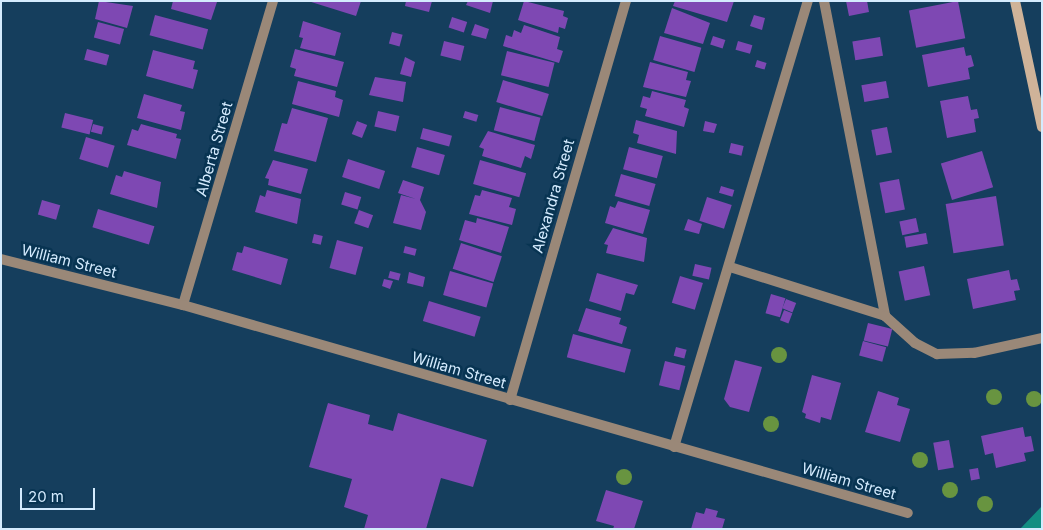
<!DOCTYPE html>
<style>
body{margin:0}
#map{position:relative;width:1043px;height:530px;overflow:hidden;background:#153e5d;font-family:Inter,sans-serif}
div>[style]{position:absolute}
.water>*{inset:0;background:#128e82}
.building>*{inset:0;background:#7e48b3;transform-origin:0 0}
.lane>*{height:10px;margin:-5px;padding:0 5px;transform-origin:5px;border-radius:5px;background:#9a8878}
.street>*{height:10px;margin:-5px;padding:0 5px;transform-origin:5px;border-radius:5px;background:#9a8878}
.secondary>*{height:10px;margin:-5px;padding:0 5px;transform-origin:5px;border-radius:5px;background:#cfb399}
.trees>*{width:16px;height:16px;margin:-8px;border-radius:50%;background:#689440}
span{translate:-50% -50%;white-space:nowrap;text-align:center;line-height:1.15;-webkit-text-stroke:5px #083452;paint-order:stroke}
.street-label{font-size:15px;color:#d4ebfe}
.frame{position:absolute;inset:0;border:2px solid #d4ebfe;pointer-events:none}
.scale{position:absolute;left:20px;top:488px;width:75px;height:22px;box-sizing:border-box;border:2px solid #d4ebfe;border-top:0;padding-left:6px;font-size:15px;line-height:18px;white-space:nowrap;color:#d4ebfe;-webkit-text-stroke:4px #083452;paint-order:stroke}
</style>
<div id="map">
<div class="water">
<div style="clip-path:polygon(1042px 506px,1042px 529px,1020px 529px)"></div>
</div>
<div class="building">
<div style="clip-path:polygon(99px 1px,133px 6px,127px 28px,95px 19px)"></div>
<div style="clip-path:polygon(173px 1px,214px 1px,217px 2px,211px 20px,171px 9px)"></div>
<div style="clip-path:polygon(308px 1px,361px 1px,356px 16px)"></div>
<div style="clip-path:polygon(406px 1px,432px 1px,429px 12px,405px 6px)"></div>
<div style="clip-path:polygon(468px 1px,493px 1px,490px 13px,466px 5px)"></div>
<div style="clip-path:polygon(524px 1px,564px 11px,563px 16px,568px 18px,565px 29px,559px 27px,558px 33px,518px 20px)"></div>
<div style="clip-path:polygon(675px 1px,734px 1px,727px 22px,673px 6px)"></div>
<div style="clip-path:polygon(846px 1px,867px 1px,869px 12px,849px 16px)"></div>
<div style="left:958px;top:1px;width:38px;height:50px;rotate:79deg"></div>
<div style="clip-path:polygon(672px 8px,710px 23px,703px 44px,664px 33px)"></div>
<div style="left:155px;top:15px;width:55px;height:21px;rotate:15deg"></div>
<div style="clip-path:polygon(754px 15px,765px 18px,762px 30px,750px 26px)"></div>
<div style="left:452px;top:17px;width:16px;height:11px;rotate:18deg"></div>
<div style="clip-path:polygon(303px 21px,341px 33px,335px 56px,300px 48px,303px 38px,299px 37px)"></div>
<div style="left:98px;top:22px;width:27px;height:16px;rotate:15deg"></div>
<div style="clip-path:polygon(475px 24px,489px 29px,486px 39px,471px 35px)"></div>
<div style="clip-path:polygon(524px 25px,560px 37px,557px 49px,563px 51px,559px 63px,503px 46px,506px 35px,512px 37px,514px 30px,521px 33px)"></div>
<div style="left:392px;top:32px;width:11px;height:12px;rotate:15deg"></div>
<div style="left:660px;top:36px;width:43px;height:25px;rotate:16deg"></div>
<div style="left:713px;top:36px;width:13px;height:9px;rotate:18deg"></div>
<div style="left:880px;top:37px;width:19px;height:28px;rotate:81deg"></div>
<div style="left:444px;top:41px;width:21px;height:15px;rotate:14deg"></div>
<div style="left:738px;top:41px;width:15px;height:9px;rotate:16deg"></div>
<div style="clip-path:polygon(964px 47px,966px 56px,971px 55px,974px 66px,968px 68px,970px 79px,928px 87px,922px 55px)"></div>
<div style="left:87px;top:49px;width:23px;height:11px;rotate:15deg"></div>
<div style="clip-path:polygon(295px 49px,344px 62px,337px 87px,294px 76px,296px 69px,290px 67px)"></div>
<div style="clip-path:polygon(153px 50px,195px 61px,193px 69px,198px 70px,193px 89px,146px 76px)"></div>
<div style="left:507px;top:51px;width:49px;height:25px;rotate:14deg"></div>
<div style="clip-path:polygon(405px 57px,415px 62px,411px 77px,400px 74px)"></div>
<div style="left:757px;top:60px;width:10px;height:7px;rotate:17deg"></div>
<div style="clip-path:polygon(650px 62px,688px 72px,686px 80px,691px 81px,686px 97px,643px 87px)"></div>
<div style="clip-path:polygon(375px 77px,406px 82px,403px 102px,369px 95px)"></div>
<div style="left:503px;top:80px;width:48px;height:23px;rotate:17deg"></div>
<div style="clip-path:polygon(298px 81px,336px 91px,335px 97px,343px 100px,339px 117px,292px 104px)"></div>
<div style="left:886px;top:81px;width:17px;height:25px;rotate:80deg"></div>
<div style="clip-path:polygon(652px 91px,686px 100px,684px 107px,689px 109px,684px 127px,645px 116px,647px 109px,640px 107px,643px 96px,650px 98px)"></div>
<div style="clip-path:polygon(144px 94px,182px 105px,180px 111px,185px 112px,181px 130px,137px 118px)"></div>
<div style="clip-path:polygon(968px 96px,971px 110px,977px 109px,979px 118px,974px 119px,976px 132px,947px 138px,940px 101px)"></div>
<div style="left:500px;top:107px;width:42px;height:24px;rotate:15deg"></div>
<div style="clip-path:polygon(292px 108px,328px 118px,316px 162px,274px 151px,282px 123px,287px 124px)"></div>
<div style="left:378px;top:111px;width:22px;height:16px;rotate:13deg"></div>
<div style="left:465px;top:111px;width:14px;height:7px;rotate:17deg"></div>
<div style="left:65px;top:113px;width:29px;height:15px;rotate:14deg"></div>
<div style="clip-path:polygon(636px 120px,677px 131px,676px 154px,637px 143px,639px 135px,633px 133px)"></div>
<div style="left:357px;top:121px;width:11px;height:14px;rotate:22deg"></div>
<div style="clip-path:polygon(705px 121px,717px 124px,714px 133px,703px 131px)"></div>
<div style="left:93px;top:124px;width:11px;height:8px;rotate:15deg"></div>
<div style="clip-path:polygon(141px 124px,177px 134px,176px 138px,181px 139px,176px 159px,127px 145px,132px 129px,138px 131px)"></div>
<div style="left:887px;top:127px;width:26px;height:16px;rotate:79deg"></div>
<div style="left:423px;top:128px;width:30px;height:11px;rotate:15deg"></div>
<div style="clip-path:polygon(488px 131px,535px 145px,531px 159px,525px 156px,521px 168px,482px 156px,484px 149px,479px 147px)"></div>
<div style="left:86px;top:137px;width:30px;height:23px;rotate:17deg"></div>
<div style="left:731px;top:143px;width:13px;height:10px;rotate:13deg"></div>
<div style="left:417px;top:147px;width:29px;height:21px;rotate:16deg"></div>
<div style="left:629px;top:147px;width:35px;height:23px;rotate:15deg"></div>
<div style="left:982px;top:151px;width:38px;height:43px;rotate:73deg"></div>
<div style="left:348px;top:159px;width:39px;height:19px;rotate:18deg"></div>
<div style="clip-path:polygon(273px 160px,308px 169px,301px 194px,268px 185px,269px 179px,265px 178px)"></div>
<div style="left:480px;top:160px;width:48px;height:25px;rotate:16deg"></div>
<div style="clip-path:polygon(124px 171px,161px 182px,157px 208px,110px 194px,116px 175px,122px 177px)"></div>
<div style="left:621px;top:174px;width:36px;height:23px;rotate:16deg"></div>
<div style="left:899px;top:179px;width:31px;height:20px;rotate:79deg"></div>
<div style="clip-path:polygon(403px 180px,424px 187px,420px 200px,426px 212px,421px 230px,393px 223px,401px 195px,416px 199px,398px 193px)"></div>
<div style="left:721px;top:186px;width:14px;height:7px;rotate:17deg"></div>
<div style="clip-path:polygon(267px 190px,301px 199px,297px 224px,255px 212px,260px 195px,265px 197px)"></div>
<div style="clip-path:polygon(482px 190px,512px 198px,509px 207px,516px 209px,512px 225px,469px 214px,475px 195px,480px 196px)"></div>
<div style="left:345px;top:192px;width:17px;height:13px;rotate:17deg"></div>
<div style="left:996px;top:196px;width:50px;height:51px;rotate:81deg"></div>
<div style="left:707px;top:197px;width:26px;height:25px;rotate:18deg"></div>
<div style="left:42px;top:200px;width:19px;height:15px;rotate:16deg"></div>
<div style="clip-path:polygon(618px 201px,650px 210px,643px 234px,605px 223px,610px 206px,615px 208px)"></div>
<div style="left:98px;top:209px;width:59px;height:19px;rotate:17deg"></div>
<div style="left:359px;top:210px;width:15px;height:14px;rotate:20deg"></div>
<div style="clip-path:polygon(477px 218px,509px 227px,501px 253px,459px 240px,465px 220px,476px 223px)"></div>
<div style="left:916px;top:218px;width:14px;height:17px;rotate:78deg"></div>
<div style="clip-path:polygon(688px 219px,702px 224px,699px 234px,684px 230px)"></div>
<div style="clip-path:polygon(613px 228px,647px 238px,644px 262px,606px 253px,608px 245px,604px 244px)"></div>
<div style="left:926px;top:233px;width:11px;height:22px;rotate:80deg"></div>
<div style="left:314px;top:234px;width:9px;height:9px;rotate:13deg"></div>
<div style="left:337px;top:240px;width:27px;height:29px;rotate:15deg"></div>
<div style="left:461px;top:243px;width:43px;height:27px;rotate:18deg"></div>
<div style="clip-path:polygon(244px 246px,288px 259px,281px 285px,232px 270px,237px 252px,242px 253px)"></div>
<div style="left:405px;top:246px;width:12px;height:7px;rotate:14deg"></div>
<div style="left:695px;top:264px;width:17px;height:12px;rotate:13deg"></div>
<div style="left:924px;top:266px;width:30px;height:26px;rotate:78deg"></div>
<div style="clip-path:polygon(1009px 270px,1011px 280px,1017px 279px,1020px 290px,1014px 291px,1016px 300px,973px 309px,967px 279px)"></div>
<div style="left:390px;top:271px;width:11px;height:7px;rotate:15deg"></div>
<div style="left:450px;top:271px;width:45px;height:25px;rotate:16deg"></div>
<div style="clip-path:polygon(409px 272px,425px 277px,423px 287px,407px 283px)"></div>
<div style="clip-path:polygon(597px 273px,638px 285px,634px 295px,626px 293px,621px 311px,589px 301px)"></div>
<div style="left:680px;top:276px;width:24px;height:28px;rotate:17deg"></div>
<div style="clip-path:polygon(384px 279px,393px 281px,390px 289px,382px 286px)"></div>
<div style="left:771px;top:294px;width:15px;height:20px;rotate:16deg"></div>
<div style="left:786px;top:299px;width:11px;height:10px;rotate:22deg"></div>
<div style="left:429px;top:301px;width:54px;height:21px;rotate:17deg"></div>
<div style="clip-path:polygon(586px 308px,621px 318px,619px 324px,627px 327px,622px 344px,578px 331px)"></div>
<div style="left:784px;top:310px;width:9px;height:11px;rotate:21deg"></div>
<div style="left:868px;top:323px;width:25px;height:18px;rotate:14deg"></div>
<div style="left:573px;top:334px;width:60px;height:24px;rotate:15deg"></div>
<div style="left:863px;top:341px;width:24px;height:15px;rotate:15deg"></div>
<div style="left:676px;top:347px;width:11px;height:9px;rotate:15deg"></div>
<div style="clip-path:polygon(735px 360px,762px 367px,749px 412px,730px 407px,724px 399px)"></div>
<div style="left:665px;top:361px;width:21px;height:25px;rotate:14deg"></div>
<div style="clip-path:polygon(812px 375px,841px 383px,831px 420px,821px 417px,820px 423px,805px 418px,806px 414px,802px 412px)"></div>
<div style="clip-path:polygon(878px 391px,899px 398px,897px 405px,910px 409px,900px 442px,865px 432px)"></div>
<div style="clip-path:polygon(328px 403px,370px 415px,368px 424px,393px 431px,398px 413px,487px 440px,473px 487px,441px 478px,426px 529px,364px 529px,368px 515px,344px 507px,352px 479px,309px 467px)"></div>
<div style="clip-path:polygon(1023px 427px,1025px 437px,1031px 436px,1034px 451px,1024px 453px,1026px 461px,996px 468px,993px 453px,985px 455px,981px 436px)"></div>
<div style="left:949px;top:440px;width:28px;height:16px;rotate:80deg"></div>
<div style="left:978px;top:468px;width:11px;height:9px;rotate:80deg"></div>
<div style="clip-path:polygon(606px 490px,643px 501px,634px 529px,613px 529px,614px 526px,596px 521px)"></div>
<div style="clip-path:polygon(706px 508px,718px 511px,716px 517px,725px 519px,722px 529px,691px 529px,696px 512px,704px 514px)"></div>
</div>
<div class="lane">
<div style="left:824px;top:1px;width:321px;rotate:79deg"></div>
<div style="left:1px;top:259px;width:188px;rotate:14.2deg"></div>
<div style="left:730px;top:267px;width:163px;rotate:17.5deg"></div>
<div style="left:885px;top:316px;width:40px;rotate:42deg"></div>
<div style="left:915px;top:343px;width:25px;rotate:27deg"></div>
<div style="left:937px;top:354px;width:37px;rotate:-2deg"></div>
<div style="left:974px;top:353px;width:70px;rotate:-12.4deg"></div>
<div style="left:674px;top:447px;width:466px;rotate:-73.3deg"></div>
</div>
<div class="street">
<div style="left:273px;top:1px;width:317px;rotate:106.5deg"></div>
<div style="left:183px;top:305px;width:754px;rotate:16.01deg"></div>
<div style="left:510px;top:400px;width:416px;rotate:-73.8deg"></div>
</div>
<div class="secondary">
<div style="left:1015px;top:1px;width:129px;rotate:77.9deg"></div>
</div>
<div class="trees">
<div style="left:779px;top:355px"></div>
<div style="left:994px;top:397px"></div>
<div style="left:1034px;top:399px"></div>
<div style="left:771px;top:424px"></div>
<div style="left:920px;top:460px"></div>
<div style="left:624px;top:477px"></div>
<div style="left:950px;top:490px"></div>
<div style="left:985px;top:504px"></div>
</div>
<div class="street-label">
<span style="left:214px;top:149px;rotate:-74deg">Alberta Street</span>
<span style="left:553px;top:196px;rotate:-74deg">Alexandra Street</span>
<span style="left:69px;top:261px;rotate:14deg">William Street</span>
<span style="left:459px;top:370px;rotate:16deg">William Street</span>
<span style="left:849px;top:481px;rotate:16deg">William Street</span>
</div>
<div class="frame"></div>
<div class="scale">20 m</div>
</div>
